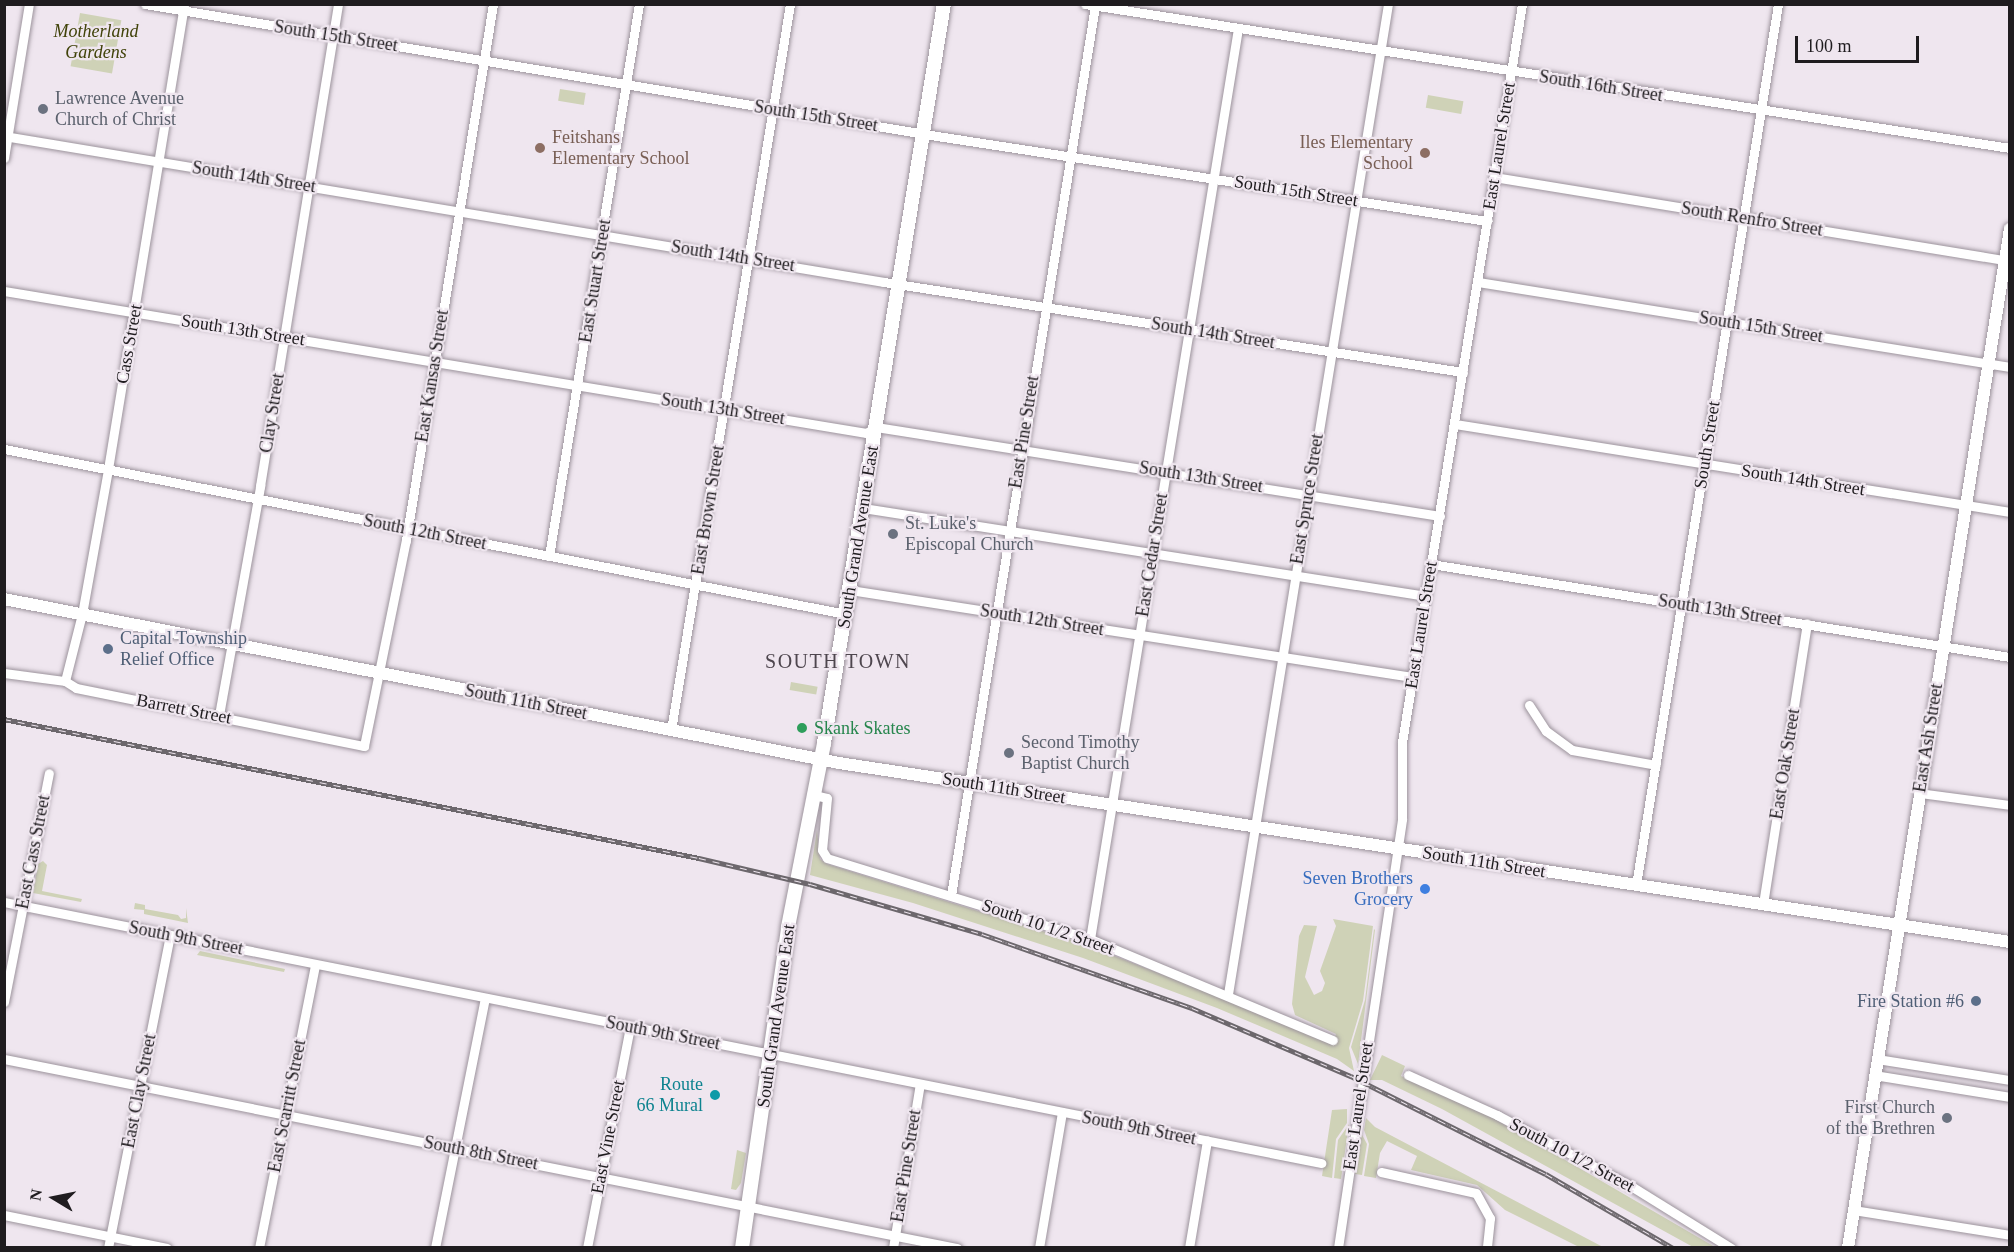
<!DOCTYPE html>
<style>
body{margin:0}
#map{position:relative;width:2014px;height:1252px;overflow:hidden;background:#efe6ef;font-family:"Times New Roman",serif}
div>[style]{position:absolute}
.green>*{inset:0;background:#cfd2b7;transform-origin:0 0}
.roads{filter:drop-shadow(0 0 2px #9c939c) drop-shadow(0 0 2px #9c939c)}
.minor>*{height:9px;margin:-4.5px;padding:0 4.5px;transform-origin:4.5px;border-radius:4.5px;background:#fff}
.tertiary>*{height:12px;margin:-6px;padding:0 6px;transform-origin:6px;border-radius:6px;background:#fff}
.secondary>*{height:14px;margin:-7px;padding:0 7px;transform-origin:7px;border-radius:7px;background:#fff}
.rail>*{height:4.5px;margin-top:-2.25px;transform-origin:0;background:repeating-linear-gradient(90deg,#efe6ef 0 7px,#6c676c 0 14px);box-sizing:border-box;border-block:2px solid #6c676c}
.dots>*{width:16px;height:16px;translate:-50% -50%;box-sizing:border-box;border:3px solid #efe6ef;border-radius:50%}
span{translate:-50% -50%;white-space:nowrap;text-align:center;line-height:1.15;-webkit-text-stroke:4.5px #efe6ef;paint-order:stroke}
.park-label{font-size:18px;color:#41430a;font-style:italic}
.street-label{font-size:18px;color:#1f1c1f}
.worship-label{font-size:18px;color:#5b616d}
.left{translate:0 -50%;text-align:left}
.right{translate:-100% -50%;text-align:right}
.education-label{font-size:18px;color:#785e54}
.service-label{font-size:18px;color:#4e5e75}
.leisure-label{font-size:18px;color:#27864d}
.shop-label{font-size:18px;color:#366cbe}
.culture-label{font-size:18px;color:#0d838f}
.neighbourhood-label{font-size:20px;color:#4e464e;letter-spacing:1.5px}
.frame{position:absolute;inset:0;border:6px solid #1f1c1f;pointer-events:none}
.north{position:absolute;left:24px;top:1168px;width:60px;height:60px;-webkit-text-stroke:4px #efe6ef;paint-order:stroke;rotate:280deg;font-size:16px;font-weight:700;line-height:24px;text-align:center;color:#1f1c1f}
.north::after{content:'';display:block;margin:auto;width:21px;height:27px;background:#1f1c1f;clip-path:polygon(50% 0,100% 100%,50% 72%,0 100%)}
.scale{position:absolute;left:1795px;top:36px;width:124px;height:27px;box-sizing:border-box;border:3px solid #1f1c1f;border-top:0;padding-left:8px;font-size:18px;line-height:21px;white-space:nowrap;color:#1f1c1f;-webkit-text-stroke:4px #efe6ef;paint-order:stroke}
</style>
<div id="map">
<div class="green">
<div style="left:80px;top:13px;width:42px;height:54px;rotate:10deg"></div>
<div style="left:560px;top:89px;width:26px;height:12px;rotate:9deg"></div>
<div style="left:1428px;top:95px;width:36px;height:13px;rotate:10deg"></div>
<div style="left:791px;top:682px;width:27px;height:8px;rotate:10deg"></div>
<div style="clip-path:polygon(817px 830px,820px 859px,827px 864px,1084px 944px,1271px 1017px,1332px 1045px,1336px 1034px,1295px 1015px,1292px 1004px,1299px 936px,1304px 925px,1317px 926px,1305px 977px,1314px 995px,1322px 991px,1325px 983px,1320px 971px,1336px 926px,1333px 919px,1373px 926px,1363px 1001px,1349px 1048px,1354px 1071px,1337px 1059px,1217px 1008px,1083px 958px,913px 903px,810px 875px)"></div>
<div style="clip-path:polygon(43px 861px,47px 865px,42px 891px,82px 899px,81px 902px,33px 893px,38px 864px)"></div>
<div style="clip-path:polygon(135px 903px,145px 905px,145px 909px,178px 915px,181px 919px,186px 918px,186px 908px,188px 923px,144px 914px,144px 910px,134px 909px)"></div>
<div style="clip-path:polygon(1374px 929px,1375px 930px,1358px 1064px,1351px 1047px,1365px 1000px)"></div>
<div style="clip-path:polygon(200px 951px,285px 969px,284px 972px,197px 955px)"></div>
<div style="clip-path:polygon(1382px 1055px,1405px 1066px,1401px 1076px,1486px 1114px,1715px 1247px,1693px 1247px,1442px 1109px,1382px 1080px,1370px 1080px)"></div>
<div style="clip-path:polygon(1347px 1109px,1347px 1123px,1336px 1139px,1332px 1178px,1322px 1176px,1332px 1110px)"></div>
<div style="clip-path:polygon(1366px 1118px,1375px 1127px,1603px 1247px,1579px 1247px,1505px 1210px,1477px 1185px,1411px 1170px,1417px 1156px,1387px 1141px,1380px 1153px,1376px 1178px,1364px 1176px,1369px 1144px,1364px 1130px)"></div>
<div style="clip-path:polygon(1349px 1124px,1341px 1179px,1334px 1178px,1338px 1140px)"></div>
<div style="clip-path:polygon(1360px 1131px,1367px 1144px,1362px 1175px,1355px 1174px)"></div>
<div style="clip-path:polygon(737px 1150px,746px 1153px,741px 1183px,736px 1190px,731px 1189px)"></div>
</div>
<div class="roads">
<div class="minor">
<div style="left:145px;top:4px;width:803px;rotate:9.46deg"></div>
<div style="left:937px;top:136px;width:557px;rotate:8.79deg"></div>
<div style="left:1085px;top:4px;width:936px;rotate:8.85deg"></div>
<div style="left:4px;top:136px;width:892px;rotate:9.42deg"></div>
<div style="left:884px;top:282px;width:586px;rotate:8.84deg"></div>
<div style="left:4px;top:158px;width:156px;rotate:-80.8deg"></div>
<div style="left:1494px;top:177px;width:523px;rotate:9.25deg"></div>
<div style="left:1478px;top:282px;width:539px;rotate:9.08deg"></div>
<div style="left:4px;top:291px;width:874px;rotate:9.35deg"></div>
<div style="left:866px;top:433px;width:12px;rotate:-31deg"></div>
<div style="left:876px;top:427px;width:571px;rotate:8.97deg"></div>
<div style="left:1455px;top:424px;width:562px;rotate:9.01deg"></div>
<div style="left:4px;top:449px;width:858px;rotate:11.09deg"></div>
<div style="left:863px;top:508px;width:570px;rotate:8.88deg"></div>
<div style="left:549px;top:556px;width:559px;rotate:-80.74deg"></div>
<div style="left:1431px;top:564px;width:586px;rotate:9.13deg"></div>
<div style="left:850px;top:590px;width:569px;rotate:8.8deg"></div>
<div style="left:4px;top:673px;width:62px;rotate:7.5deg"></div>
<div style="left:65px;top:681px;width:13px;rotate:32deg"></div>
<div style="left:76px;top:688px;width:294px;rotate:11.4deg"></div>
<div style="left:364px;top:746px;width:210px;rotate:-78.5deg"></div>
<div style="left:406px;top:540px;width:543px;rotate:-80.78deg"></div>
<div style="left:65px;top:681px;width:69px;rotate:-75.8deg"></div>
<div style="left:82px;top:614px;width:147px;rotate:-79.8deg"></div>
<div style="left:108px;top:469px;width:471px;rotate:-80.7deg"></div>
<div style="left:1529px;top:705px;width:31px;rotate:57deg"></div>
<div style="left:1546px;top:731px;width:32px;rotate:36deg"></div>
<div style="left:1572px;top:750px;width:85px;rotate:10.1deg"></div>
<div style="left:219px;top:715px;width:233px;rotate:-79.8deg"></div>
<div style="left:260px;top:486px;width:488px;rotate:-80.8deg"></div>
<div style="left:671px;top:730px;width:736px;rotate:-80.69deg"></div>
<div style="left:1919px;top:793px;width:92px;rotate:7.5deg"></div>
<div style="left:814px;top:795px;width:13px;rotate:13deg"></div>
<div style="left:827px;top:798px;width:52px;rotate:95.5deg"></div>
<div style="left:822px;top:850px;width:9px;rotate:58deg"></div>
<div style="left:827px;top:858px;width:275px;rotate:17.1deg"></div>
<div style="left:1090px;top:939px;width:263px;rotate:22.6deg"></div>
<div style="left:1636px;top:885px;width:892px;rotate:-80.84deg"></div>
<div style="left:951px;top:895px;width:901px;rotate:-80.8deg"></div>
<div style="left:4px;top:902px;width:1343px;rotate:11.21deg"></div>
<div style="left:1763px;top:904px;width:284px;rotate:-81.1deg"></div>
<div style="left:1090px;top:939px;width:923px;rotate:-80.77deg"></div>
<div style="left:1228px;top:994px;width:1003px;rotate:-80.82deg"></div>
<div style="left:4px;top:1002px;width:233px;rotate:-78.9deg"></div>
<div style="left:4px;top:1059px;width:972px;rotate:11.22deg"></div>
<div style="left:1877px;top:1059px;width:135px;rotate:9deg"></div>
<div style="left:1408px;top:1075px;width:98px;rotate:24.2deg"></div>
<div style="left:1497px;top:1115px;width:152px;rotate:27.9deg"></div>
<div style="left:1631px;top:1186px;width:118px;rotate:31.8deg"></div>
<div style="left:1874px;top:1075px;width:138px;rotate:9.2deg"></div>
<div style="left:1381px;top:1172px;width:97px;rotate:12.5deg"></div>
<div style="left:1476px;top:1193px;width:29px;rotate:61deg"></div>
<div style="left:1490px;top:1218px;width:30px;rotate:96deg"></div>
<div style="left:1853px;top:1210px;width:159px;rotate:9deg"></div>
<div style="left:4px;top:1215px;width:166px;rotate:11.4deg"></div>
<div style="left:108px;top:1248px;width:319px;rotate:-78.8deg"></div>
<div style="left:259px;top:1248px;width:289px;rotate:-78.8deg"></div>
<div style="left:435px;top:1248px;width:255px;rotate:-78.7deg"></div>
<div style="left:587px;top:1248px;width:226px;rotate:-79deg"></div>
<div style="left:893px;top:1248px;width:166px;rotate:-80.7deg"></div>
<div style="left:1039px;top:1248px;width:138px;rotate:-80.4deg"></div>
<div style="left:1189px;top:1248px;width:109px;rotate:-80.5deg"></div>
<div style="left:1338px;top:1248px;width:434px;rotate:-81.5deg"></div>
<div style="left:1402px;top:819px;width:77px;rotate:-90deg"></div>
<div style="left:1402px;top:742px;width:748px;rotate:-80.76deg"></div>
</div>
<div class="tertiary">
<div style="left:4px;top:599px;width:851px;rotate:11.11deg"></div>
<div style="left:839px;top:763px;width:1185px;rotate:8.69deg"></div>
<div style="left:1848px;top:1248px;width:1032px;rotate:-80.97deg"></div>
</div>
<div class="secondary">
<div style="left:742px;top:1248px;width:324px;rotate:-81.8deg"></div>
<div style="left:788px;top:927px;width:187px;rotate:-78.9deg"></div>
<div style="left:824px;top:743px;width:749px;rotate:-80.78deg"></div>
</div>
</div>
<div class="rail">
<div style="left:4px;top:719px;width:709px;rotate:11.31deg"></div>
<div style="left:699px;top:858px;width:114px;rotate:13.2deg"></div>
<div style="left:810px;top:884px;width:179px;rotate:16.2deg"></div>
<div style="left:982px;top:934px;width:223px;rotate:19.4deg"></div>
<div style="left:1192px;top:1008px;width:173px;rotate:23.2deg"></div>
<div style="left:1351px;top:1076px;width:218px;rotate:26.7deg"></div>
<div style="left:1546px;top:1174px;width:147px;rotate:30.2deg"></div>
</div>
<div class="dots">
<div style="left:43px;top:109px;background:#6b7280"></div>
<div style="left:540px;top:148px;background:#8d6e63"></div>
<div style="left:1425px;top:153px;background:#8d6e63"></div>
<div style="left:893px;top:534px;background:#6b7280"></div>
<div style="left:108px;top:649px;background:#5c6f8a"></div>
<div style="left:802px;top:728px;background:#2e9e5b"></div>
<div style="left:1009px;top:753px;background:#6b7280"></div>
<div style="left:1425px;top:889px;background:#3f7fe0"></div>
<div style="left:1976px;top:1001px;background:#5c6f8a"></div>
<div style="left:715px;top:1095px;background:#0f9aa8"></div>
<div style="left:1947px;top:1118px;background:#6b7280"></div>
</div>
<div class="park-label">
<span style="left:96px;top:42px">Motherland<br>Gardens</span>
</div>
<div class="street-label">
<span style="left:336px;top:36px;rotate:9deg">South 15th Street</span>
<span style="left:1601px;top:86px;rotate:9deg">South 16th Street</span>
<span style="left:816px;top:116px;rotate:9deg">South 15th Street</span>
<span style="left:1499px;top:146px;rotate:-81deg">East Laurel Street</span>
<span style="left:254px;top:177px;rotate:9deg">South 14th Street</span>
<span style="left:1296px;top:191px;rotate:9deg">South 15th Street</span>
<span style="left:1752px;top:219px;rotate:9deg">South Renfro Street</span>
<span style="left:733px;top:256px;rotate:9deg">South 14th Street</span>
<span style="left:595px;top:281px;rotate:-81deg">East Stuart Street</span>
<span style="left:1761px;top:327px;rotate:9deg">South 15th Street</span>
<span style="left:243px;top:330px;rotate:9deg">South 13th Street</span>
<span style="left:1213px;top:333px;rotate:9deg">South 14th Street</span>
<span style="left:129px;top:344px;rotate:-80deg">Cass Street</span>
<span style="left:432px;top:376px;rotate:-81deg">East Kansas Street</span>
<span style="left:723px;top:409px;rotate:9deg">South 13th Street</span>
<span style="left:272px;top:413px;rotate:-81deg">Clay Street</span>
<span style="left:1024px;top:432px;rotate:-81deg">East Pine Street</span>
<span style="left:1707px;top:445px;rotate:-81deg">South Street</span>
<span style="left:1201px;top:477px;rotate:9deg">South 13th Street</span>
<span style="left:1803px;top:480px;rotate:9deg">South 14th Street</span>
<span style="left:1307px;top:499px;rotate:-81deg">East Spruce Street</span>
<span style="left:708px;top:510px;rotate:-81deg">East Brown Street</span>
<span style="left:425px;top:532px;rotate:11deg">South 12th Street</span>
<span style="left:858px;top:537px;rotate:-81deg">South Grand Avenue East</span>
<span style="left:1152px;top:555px;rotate:-81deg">East Cedar Street</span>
<span style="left:1720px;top:610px;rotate:9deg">South 13th Street</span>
<span style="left:1042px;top:620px;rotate:9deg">South 12th Street</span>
<span style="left:1421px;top:625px;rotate:-81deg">East Laurel Street</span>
<span style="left:526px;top:702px;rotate:11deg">South 11th Street</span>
<span style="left:184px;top:709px;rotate:11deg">Barrett Street</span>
<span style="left:1928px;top:738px;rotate:-81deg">East Ash Street</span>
<span style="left:1785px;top:764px;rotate:-81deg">East Oak Street</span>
<span style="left:1004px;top:788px;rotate:9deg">South 11th Street</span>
<span style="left:33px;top:852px;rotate:-79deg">East Cass Street</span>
<span style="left:1484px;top:862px;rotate:9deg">South 11th Street</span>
<span style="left:1048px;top:927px;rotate:19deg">South 10 1/2 Street</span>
<span style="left:186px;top:938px;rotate:11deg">South 9th Street</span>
<span style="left:776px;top:1016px;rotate:-82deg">South Grand Avenue East</span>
<span style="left:663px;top:1033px;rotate:11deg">South 9th Street</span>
<span style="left:139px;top:1091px;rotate:-79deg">East Clay Street</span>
<span style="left:287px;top:1106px;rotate:-79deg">East Scarritt Street</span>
<span style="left:1358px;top:1106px;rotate:-82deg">East Laurel Street</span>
<span style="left:1139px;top:1128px;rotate:11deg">South 9th Street</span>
<span style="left:608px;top:1137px;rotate:-79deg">East Vine Street</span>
<span style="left:481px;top:1153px;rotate:11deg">South 8th Street</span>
<span style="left:1572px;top:1155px;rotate:28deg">South 10 1/2 Street</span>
<span style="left:906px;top:1166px;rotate:-81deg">East Pine Street</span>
</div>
<div class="worship-label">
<span class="left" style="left:55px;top:109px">Lawrence Avenue<br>Church of Christ</span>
<span class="left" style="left:905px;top:534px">St. Luke's<br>Episcopal Church</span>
<span class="left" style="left:1021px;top:753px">Second Timothy<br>Baptist Church</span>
<span class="right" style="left:1935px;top:1118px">First Church<br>of the Brethren</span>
</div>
<div class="education-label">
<span class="left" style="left:552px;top:148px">Feitshans<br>Elementary School</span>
<span class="right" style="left:1413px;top:153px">Iles Elementary<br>School</span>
</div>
<div class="service-label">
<span class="left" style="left:120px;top:649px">Capital Township<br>Relief Office</span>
<span class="right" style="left:1964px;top:1001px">Fire Station #6</span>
</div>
<div class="leisure-label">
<span class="left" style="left:814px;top:728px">Skank Skates</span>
</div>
<div class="shop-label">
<span class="right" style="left:1413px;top:889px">Seven Brothers<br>Grocery</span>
</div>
<div class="culture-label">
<span class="right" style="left:703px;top:1095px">Route<br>66 Mural</span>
</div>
<div class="neighbourhood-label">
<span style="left:838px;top:661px">SOUTH TOWN</span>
</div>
<div class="frame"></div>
<div class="north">N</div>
<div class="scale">100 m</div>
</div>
